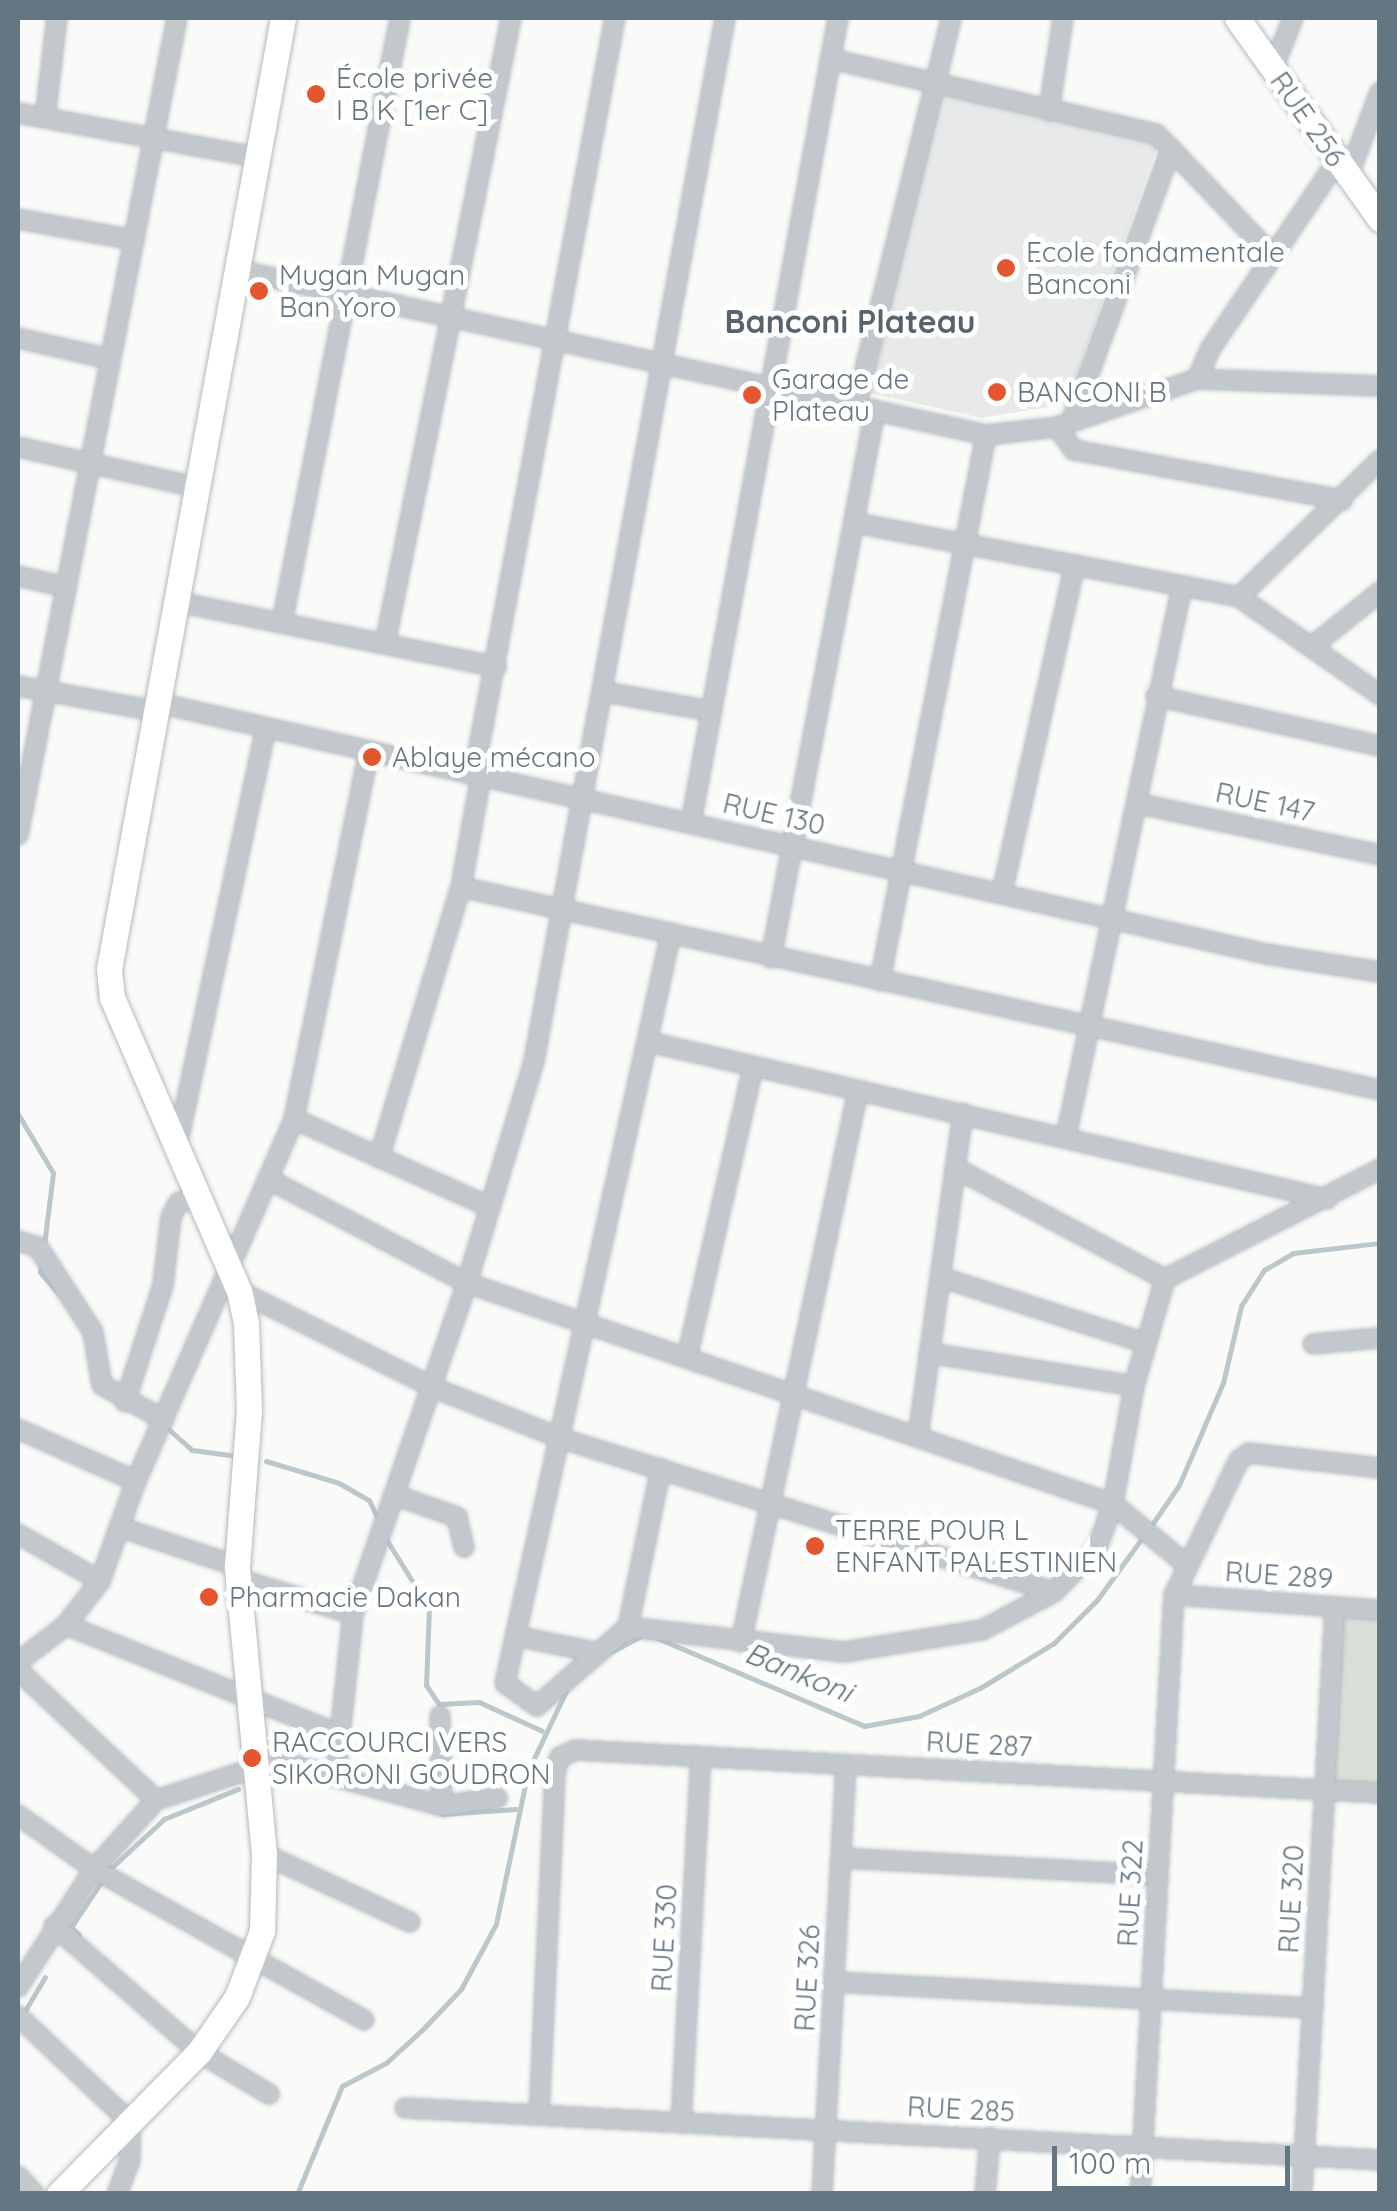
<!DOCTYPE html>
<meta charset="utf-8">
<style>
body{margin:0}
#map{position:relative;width:1397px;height:2211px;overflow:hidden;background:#fafaf8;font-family:Quicksand,sans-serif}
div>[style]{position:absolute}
.built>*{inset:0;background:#e8e9e9}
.green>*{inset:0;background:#dadfd7}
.stream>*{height:5px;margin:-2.5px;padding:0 2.5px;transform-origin:2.5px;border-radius:2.5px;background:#bbc7cb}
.roads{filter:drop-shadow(0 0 2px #b3babf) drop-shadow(0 0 2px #b3babf)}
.street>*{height:18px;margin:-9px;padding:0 9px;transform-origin:9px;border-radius:9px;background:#c3c8cc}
.secondary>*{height:25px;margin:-12.5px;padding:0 12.5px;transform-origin:12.5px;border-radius:12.5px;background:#fff}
.dots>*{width:28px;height:28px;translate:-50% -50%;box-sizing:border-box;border:5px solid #fff;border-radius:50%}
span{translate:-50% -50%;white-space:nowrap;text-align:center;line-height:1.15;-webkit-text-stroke:10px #fff;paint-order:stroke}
.poi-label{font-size:28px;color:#657683}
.left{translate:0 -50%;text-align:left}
.street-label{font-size:28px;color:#657683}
.water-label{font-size:30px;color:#60757c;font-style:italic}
.quarter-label{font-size:32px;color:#57646e;font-weight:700}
.frame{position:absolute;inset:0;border:20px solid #657683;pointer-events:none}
.scale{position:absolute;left:1052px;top:2146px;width:238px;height:45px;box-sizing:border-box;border:5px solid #657683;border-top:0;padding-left:12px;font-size:30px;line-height:35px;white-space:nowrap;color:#657683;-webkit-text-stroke:8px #fff;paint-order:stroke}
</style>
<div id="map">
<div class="built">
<div style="clip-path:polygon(938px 92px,1159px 142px,1066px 404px,982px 418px,870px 393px)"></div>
</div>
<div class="green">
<div style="clip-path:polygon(1335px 1607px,1379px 1610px,1379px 1793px,1325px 1790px)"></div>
</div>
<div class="stream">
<div style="left:18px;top:1114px;width:69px;rotate:59.3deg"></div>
<div style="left:53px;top:1173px;width:73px;rotate:97.1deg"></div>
<div style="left:42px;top:1261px;width:11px;rotate:100deg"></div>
<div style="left:40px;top:1272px;width:28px;rotate:49deg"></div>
<div style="left:164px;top:1425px;width:38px;rotate:42deg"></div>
<div style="left:192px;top:1450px;width:46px;rotate:7.4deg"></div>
<div style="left:266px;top:1461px;width:76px;rotate:16.8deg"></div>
<div style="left:339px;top:1483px;width:34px;rotate:30deg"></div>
<div style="left:369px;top:1500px;width:26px;rotate:65deg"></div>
<div style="left:386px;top:1539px;width:81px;rotate:58.1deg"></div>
<div style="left:429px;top:1608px;width:77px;rotate:92.2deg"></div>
<div style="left:426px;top:1685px;width:23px;rotate:56deg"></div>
<div style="left:439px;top:1704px;width:40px;rotate:-2.9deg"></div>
<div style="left:479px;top:1702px;width:69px;rotate:24.7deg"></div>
<div style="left:657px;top:1638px;width:225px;rotate:23deg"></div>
<div style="left:864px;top:1726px;width:56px;rotate:-10.3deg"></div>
<div style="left:919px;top:1716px;width:67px;rotate:-24.7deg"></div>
<div style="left:980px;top:1688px;width:87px;rotate:-31.3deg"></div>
<div style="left:1054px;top:1643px;width:61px;rotate:-45deg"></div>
<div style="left:1097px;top:1600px;width:95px;rotate:-54deg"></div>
<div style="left:1153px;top:1523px;width:46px;rotate:-55.6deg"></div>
<div style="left:1179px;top:1485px;width:111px;rotate:-66.7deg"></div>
<div style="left:1223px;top:1383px;width:79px;rotate:-76.8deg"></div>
<div style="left:1241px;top:1306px;width:43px;rotate:-57.4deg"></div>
<div style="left:1264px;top:1270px;width:34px;rotate:-30deg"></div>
<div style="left:1293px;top:1253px;width:88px;rotate:-6.6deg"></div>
<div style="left:611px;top:1652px;width:34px;rotate:-28deg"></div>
<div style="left:276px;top:1783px;width:37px;rotate:-9deg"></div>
<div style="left:442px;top:1814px;width:74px;rotate:-3.9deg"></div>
<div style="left:110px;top:1869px;width:74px;rotate:-42.8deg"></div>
<div style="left:164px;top:1819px;width:80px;rotate:-22.1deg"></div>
<div style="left:79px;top:1935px;width:11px;rotate:-135deg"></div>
<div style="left:71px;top:1927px;width:54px;rotate:-56.3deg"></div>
<div style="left:23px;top:2014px;width:43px;rotate:-59.3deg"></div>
<div style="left:297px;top:2194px;width:117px;rotate:-67.4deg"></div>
<div style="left:342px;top:2086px;width:50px;rotate:-27.6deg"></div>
<div style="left:386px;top:2063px;width:49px;rotate:-42.5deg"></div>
<div style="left:422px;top:2030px;width:57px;rotate:-46.4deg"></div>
<div style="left:461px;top:1989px;width:74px;rotate:-61.7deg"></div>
<div style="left:496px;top:1924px;width:156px;rotate:-78.2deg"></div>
<div style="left:528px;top:1771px;width:89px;rotate:-64.6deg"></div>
</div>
<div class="roads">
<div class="street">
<div style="left:831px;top:59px;width:334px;rotate:13deg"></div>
<div style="left:1156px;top:134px;width:21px;rotate:45deg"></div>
<div style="left:1273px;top:68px;width:54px;rotate:-68.2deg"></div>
<div style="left:1049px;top:111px;width:94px;rotate:-81.4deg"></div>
<div style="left:18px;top:113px;width:242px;rotate:10.5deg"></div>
<div style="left:45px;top:118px;width:101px;rotate:-83.2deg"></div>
<div style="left:1348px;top:177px;width:91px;rotate:-69.4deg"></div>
<div style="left:18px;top:219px;width:118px;rotate:10.3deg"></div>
<div style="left:237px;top:270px;width:767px;rotate:12.42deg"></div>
<div style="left:986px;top:435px;width:71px;rotate:-6.4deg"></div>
<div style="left:1057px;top:427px;width:148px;rotate:-18.9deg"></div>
<div style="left:1197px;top:379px;width:183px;rotate:2.2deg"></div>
<div style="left:18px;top:338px;width:94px;rotate:12.9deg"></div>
<div style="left:1197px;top:379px;width:34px;rotate:-66deg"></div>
<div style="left:1211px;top:348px;width:225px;rotate:-56deg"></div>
<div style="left:856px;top:406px;width:399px;rotate:-76.2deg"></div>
<div style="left:1073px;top:417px;width:285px;rotate:-69.9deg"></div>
<div style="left:1171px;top:149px;width:148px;rotate:46.4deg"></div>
<div style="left:1057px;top:427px;width:29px;rotate:54deg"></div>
<div style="left:1074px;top:450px;width:273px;rotate:10.6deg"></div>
<div style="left:18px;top:447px;width:181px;rotate:12.7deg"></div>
<div style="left:856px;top:523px;width:390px;rotate:10.9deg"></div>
<div style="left:1239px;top:597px;width:172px;rotate:34.8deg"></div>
<div style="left:18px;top:576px;width:49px;rotate:12.9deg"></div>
<div style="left:1239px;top:597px;width:197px;rotate:-44.2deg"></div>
<div style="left:173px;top:601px;width:330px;rotate:11.5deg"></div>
<div style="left:282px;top:623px;width:616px;rotate:-78.96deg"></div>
<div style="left:385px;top:644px;width:639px;rotate:-78.62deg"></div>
<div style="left:1315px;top:644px;width:83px;rotate:-38.7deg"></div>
<div style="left:18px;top:686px;width:140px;rotate:10.3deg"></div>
<div style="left:605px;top:692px;width:108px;rotate:10.2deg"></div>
<div style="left:1156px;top:696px;width:230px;rotate:12.6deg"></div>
<div style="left:158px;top:703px;width:1136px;rotate:12.76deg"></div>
<div style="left:1266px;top:954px;width:115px;rotate:9deg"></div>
<div style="left:474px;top:774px;width:769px;rotate:-79.44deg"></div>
<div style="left:1140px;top:804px;width:245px;rotate:12deg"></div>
<div style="left:691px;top:823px;width:818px;rotate:-79.65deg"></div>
<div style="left:18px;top:835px;width:832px;rotate:-78.99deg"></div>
<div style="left:461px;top:887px;width:941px;rotate:12.46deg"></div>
<div style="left:1002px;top:893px;width:336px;rotate:-77.5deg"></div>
<div style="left:671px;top:933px;width:768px;rotate:102.48deg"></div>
<div style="left:505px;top:1683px;width:39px;rotate:36deg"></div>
<div style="left:537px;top:1706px;width:121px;rotate:-41deg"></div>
<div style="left:628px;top:1627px;width:217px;rotate:6.6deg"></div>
<div style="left:844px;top:1652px;width:140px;rotate:-9.1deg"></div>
<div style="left:982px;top:1630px;width:81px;rotate:-27.8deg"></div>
<div style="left:1054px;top:1592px;width:62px;rotate:-45.7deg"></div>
<div style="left:1097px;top:1548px;width:47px;rotate:-70deg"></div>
<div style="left:1113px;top:1504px;width:120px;rotate:-79.9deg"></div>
<div style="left:1134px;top:1386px;width:111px;rotate:-73.8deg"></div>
<div style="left:1165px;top:1279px;width:242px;rotate:-27.1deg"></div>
<div style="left:771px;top:958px;width:558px;rotate:-79.25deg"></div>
<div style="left:880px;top:981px;width:556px;rotate:-79.01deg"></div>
<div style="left:649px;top:1042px;width:696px;rotate:13.04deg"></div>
<div style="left:294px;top:1119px;width:215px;rotate:24.2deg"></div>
<div style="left:1066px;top:1137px;width:563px;rotate:-78.11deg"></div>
<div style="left:177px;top:1146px;width:428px;rotate:-78deg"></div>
<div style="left:379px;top:1158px;width:283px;rotate:-73.2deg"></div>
<div style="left:461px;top:887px;width:113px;rotate:-79.8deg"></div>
<div style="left:955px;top:1168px;width:238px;rotate:27.9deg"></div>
<div style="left:270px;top:1180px;width:222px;rotate:27.6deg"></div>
<div style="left:467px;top:1283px;width:683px;rotate:18.89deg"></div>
<div style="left:1113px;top:1504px;width:97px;rotate:39.6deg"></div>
<div style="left:18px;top:1241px;width:21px;rotate:17deg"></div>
<div style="left:38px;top:1247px;width:101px;rotate:57.1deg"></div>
<div style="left:93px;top:1332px;width:54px;rotate:80.4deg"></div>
<div style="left:102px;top:1385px;width:71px;rotate:29.4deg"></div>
<div style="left:940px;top:1277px;width:215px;rotate:17.8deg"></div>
<div style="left:239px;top:1291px;width:216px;rotate:26.4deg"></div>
<div style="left:432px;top:1387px;width:141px;rotate:21.7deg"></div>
<div style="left:563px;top:1439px;width:514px;rotate:17.31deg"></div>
<div style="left:1313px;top:1344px;width:67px;rotate:-5.1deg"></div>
<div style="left:929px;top:1353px;width:208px;rotate:9.1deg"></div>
<div style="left:687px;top:1358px;width:297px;rotate:-77.2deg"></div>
<div style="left:125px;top:1402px;width:123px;rotate:-72deg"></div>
<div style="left:163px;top:1285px;width:68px;rotate:-83.3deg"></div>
<div style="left:171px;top:1217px;width:16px;rotate:-63deg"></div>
<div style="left:178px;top:1203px;width:22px;rotate:-16deg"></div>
<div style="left:18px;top:1429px;width:129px;rotate:23.8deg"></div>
<div style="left:918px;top:1437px;width:327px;rotate:-82.1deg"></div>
<div style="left:394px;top:1495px;width:67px;rotate:19.2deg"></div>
<div style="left:457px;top:1517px;width:31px;rotate:77deg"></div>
<div style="left:119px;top:1527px;width:124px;rotate:18.3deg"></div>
<div style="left:18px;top:1534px;width:95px;rotate:29.8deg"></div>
<div style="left:238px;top:1579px;width:120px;rotate:16.9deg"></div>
<div style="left:1174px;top:1595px;width:207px;rotate:4.2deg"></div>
<div style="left:66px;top:1625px;width:296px;rotate:21.8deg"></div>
<div style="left:628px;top:1627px;width:162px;rotate:-78.3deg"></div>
<div style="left:515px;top:1636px;width:81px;rotate:11.4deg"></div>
<div style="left:741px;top:1642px;width:563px;rotate:-78.01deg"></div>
<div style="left:18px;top:1662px;width:61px;rotate:-37.6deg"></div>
<div style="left:66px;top:1625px;width:56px;rotate:-52.3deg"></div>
<div style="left:100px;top:1581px;width:106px;rotate:-70.2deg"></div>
<div style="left:136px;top:1481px;width:395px;rotate:-66.4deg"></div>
<div style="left:294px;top:1119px;width:376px;rotate:-78.5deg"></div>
<div style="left:18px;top:1670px;width:190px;rotate:43.3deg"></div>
<div style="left:440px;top:1716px;width:90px;rotate:88.7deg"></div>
<div style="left:336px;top:1773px;width:160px;rotate:-83.9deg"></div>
<div style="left:353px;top:1614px;width:350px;rotate:-71deg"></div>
<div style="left:467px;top:1283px;width:232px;rotate:-73.2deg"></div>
<div style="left:534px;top:1061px;width:1060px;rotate:-79.62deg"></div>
<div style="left:18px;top:1815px;width:93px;rotate:35.4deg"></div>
<div style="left:94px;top:1869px;width:309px;rotate:29.2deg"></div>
<div style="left:264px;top:1854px;width:161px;rotate:25deg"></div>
<div style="left:841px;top:1858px;width:317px;rotate:3.1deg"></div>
<div style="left:54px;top:1926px;width:192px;rotate:41deg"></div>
<div style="left:199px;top:2052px;width:82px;rotate:31deg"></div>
<div style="left:834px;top:1982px;width:480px;rotate:3.1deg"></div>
<div style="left:18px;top:1987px;width:140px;rotate:-57.2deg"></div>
<div style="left:94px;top:1869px;width:93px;rotate:-48.1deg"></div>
<div style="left:156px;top:1800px;width:104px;rotate:-17.9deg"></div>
<div style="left:255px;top:1768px;width:38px;rotate:-5deg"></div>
<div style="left:293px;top:1765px;width:155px;rotate:15.4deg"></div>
<div style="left:442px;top:1806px;width:56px;rotate:-8.3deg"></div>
<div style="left:18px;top:2016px;width:156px;rotate:43.4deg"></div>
<div style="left:131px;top:2123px;width:37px;rotate:92deg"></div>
<div style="left:130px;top:2160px;width:36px;rotate:111deg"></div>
<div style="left:405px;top:2108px;width:976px;rotate:3.05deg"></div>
<div style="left:539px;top:2115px;width:344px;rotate:-87.3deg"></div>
<div style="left:555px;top:1771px;width:15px;rotate:-70deg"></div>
<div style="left:560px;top:1757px;width:17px;rotate:-24deg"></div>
<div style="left:576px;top:1750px;width:805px;rotate:3.06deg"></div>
<div style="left:681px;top:2123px;width:367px;rotate:-86.9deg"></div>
<div style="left:18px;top:2176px;width:24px;rotate:48deg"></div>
<div style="left:822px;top:2194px;width:430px;rotate:-86.8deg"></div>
<div style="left:985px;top:2194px;width:57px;rotate:-85deg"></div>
<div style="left:1140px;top:2194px;width:600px;rotate:-86.75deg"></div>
<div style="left:1174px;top:1595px;width:150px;rotate:-64.3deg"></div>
<div style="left:1239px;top:1460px;width:12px;rotate:-35deg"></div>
<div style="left:1249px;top:1453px;width:132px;rotate:6.5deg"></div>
<div style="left:1302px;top:2194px;width:588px;rotate:-86.78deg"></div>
</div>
<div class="secondary">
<div style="left:1237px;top:18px;width:247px;rotate:54.6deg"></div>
<div style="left:59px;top:2194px;width:199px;rotate:-45.4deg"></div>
<div style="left:199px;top:2052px;width:67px;rotate:-55.4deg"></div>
<div style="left:237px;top:1997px;width:71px;rotate:-69.3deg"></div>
<div style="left:262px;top:1931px;width:77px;rotate:-88.5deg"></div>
<div style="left:264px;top:1854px;width:289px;rotate:-95.4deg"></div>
<div style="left:237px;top:1566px;width:156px;rotate:-85.6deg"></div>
<div style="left:249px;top:1410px;width:87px;rotate:-92deg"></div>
<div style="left:246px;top:1323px;width:33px;rotate:-102deg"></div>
<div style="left:239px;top:1291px;width:319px;rotate:-113.4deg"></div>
<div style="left:112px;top:998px;width:29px;rotate:-96deg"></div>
<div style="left:109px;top:969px;width:967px;rotate:-79.63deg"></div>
</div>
</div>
<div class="dots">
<div style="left:316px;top:94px;background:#e4572e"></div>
<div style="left:1006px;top:268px;background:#e4572e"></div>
<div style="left:259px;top:291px;background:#e4572e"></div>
<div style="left:997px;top:392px;background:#e4572e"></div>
<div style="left:752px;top:395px;background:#e4572e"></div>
<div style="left:372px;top:757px;background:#e4572e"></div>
<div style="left:815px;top:1546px;background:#e4572e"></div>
<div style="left:209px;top:1597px;background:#e4572e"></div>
<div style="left:252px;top:1758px;background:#e4572e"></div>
</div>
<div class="poi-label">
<span class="left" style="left:336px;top:94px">École privée<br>I B K [1er C]</span>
<span class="left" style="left:1026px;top:268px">Ecole fondamentale<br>Banconi</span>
<span class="left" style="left:279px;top:291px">Mugan Mugan<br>Ban Yoro</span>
<span class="left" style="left:772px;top:395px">Garage de<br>Plateau</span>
<span class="left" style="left:1017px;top:392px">BANCONI B</span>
<span class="left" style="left:392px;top:757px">Ablaye mécano</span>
<span class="left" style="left:835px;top:1546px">TERRE POUR L<br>ENFANT PALESTINIEN</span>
<span class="left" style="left:229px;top:1597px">Pharmacie Dakan</span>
<span class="left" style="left:272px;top:1758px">RACCOURCI VERS<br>SIKORONI GOUDRON</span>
</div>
<div class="street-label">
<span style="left:1308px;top:119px;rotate:55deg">RUE 256</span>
<span style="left:1265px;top:802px;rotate:12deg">RUE 147</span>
<span style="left:774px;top:814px;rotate:13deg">RUE 130</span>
<span style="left:1279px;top:1575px;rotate:4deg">RUE 289</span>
<span style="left:979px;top:1744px;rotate:3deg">RUE 287</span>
<span style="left:1130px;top:1893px;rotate:-87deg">RUE 322</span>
<span style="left:1291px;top:1899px;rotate:-87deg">RUE 320</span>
<span style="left:664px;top:1938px;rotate:-87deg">RUE 330</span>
<span style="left:807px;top:1978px;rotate:-87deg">RUE 326</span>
<span style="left:961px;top:2109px;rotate:3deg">RUE 285</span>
</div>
<div class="water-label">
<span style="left:799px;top:1672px;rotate:22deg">Bankoni</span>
</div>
<div class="quarter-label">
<span style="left:850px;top:321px">Banconi Plateau</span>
</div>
<div class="frame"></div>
<div class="scale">100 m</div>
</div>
